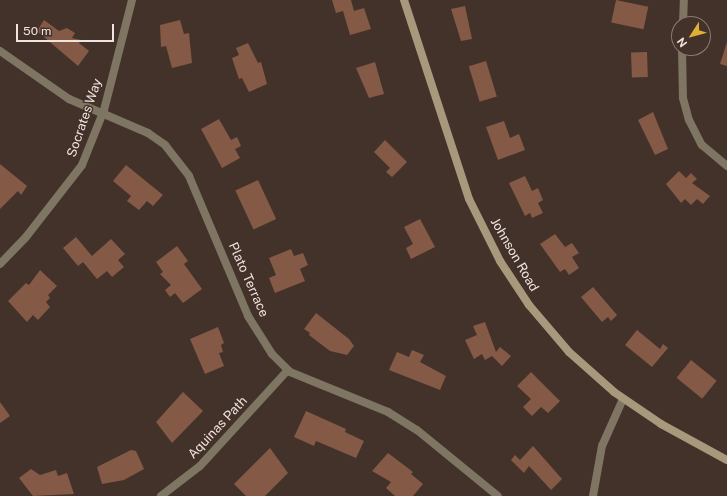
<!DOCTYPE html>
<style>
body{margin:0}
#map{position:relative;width:727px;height:496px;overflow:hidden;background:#43322a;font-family:"Public Sans",sans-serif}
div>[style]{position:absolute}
.building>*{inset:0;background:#845946;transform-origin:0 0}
.street>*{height:8px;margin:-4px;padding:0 4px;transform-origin:4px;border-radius:4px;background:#7f7563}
.secondary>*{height:8px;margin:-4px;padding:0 4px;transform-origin:4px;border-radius:4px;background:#a8987c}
span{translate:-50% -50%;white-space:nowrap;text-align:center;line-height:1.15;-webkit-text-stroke:3px #43322a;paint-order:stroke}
.street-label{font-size:13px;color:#efe4df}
.north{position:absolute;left:671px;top:16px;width:40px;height:40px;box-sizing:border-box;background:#43322a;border:1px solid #887972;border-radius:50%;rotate:234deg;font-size:11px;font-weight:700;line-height:16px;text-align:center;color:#efe4df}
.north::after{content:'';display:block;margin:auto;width:14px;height:18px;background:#dfb034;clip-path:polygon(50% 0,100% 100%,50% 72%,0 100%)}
.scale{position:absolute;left:16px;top:24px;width:98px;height:18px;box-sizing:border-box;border:2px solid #efe4df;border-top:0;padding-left:5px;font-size:12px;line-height:14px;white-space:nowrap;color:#efe4df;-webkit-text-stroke:3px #43322a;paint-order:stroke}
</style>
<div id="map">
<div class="building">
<div style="clip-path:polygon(332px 0,351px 0,354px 11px,364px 8px,371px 29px,350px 35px,343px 11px,336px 13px)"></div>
<div style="left:616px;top:0;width:33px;height:23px;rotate:12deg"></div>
<div style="clip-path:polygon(465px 6px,472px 39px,461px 41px,451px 9px)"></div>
<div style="clip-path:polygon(44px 20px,59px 31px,67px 28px,75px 33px,72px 38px,81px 40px,79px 43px,89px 51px,78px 66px,37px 31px)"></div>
<div style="clip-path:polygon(180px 20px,184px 34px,189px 33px,192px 63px,172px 68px,166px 46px,161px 47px,160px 25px)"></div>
<div style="clip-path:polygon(727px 42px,727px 66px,720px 64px)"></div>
<div style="clip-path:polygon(248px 43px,258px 63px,261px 62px,267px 84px,249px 92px,242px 78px,239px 79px,232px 58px,239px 55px,236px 48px)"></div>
<div style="left:647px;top:52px;width:25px;height:16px;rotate:88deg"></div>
<div style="left:486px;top:61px;width:37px;height:18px;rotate:73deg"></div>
<div style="clip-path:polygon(375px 62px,384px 94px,369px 98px,356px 68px)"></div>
<div style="clip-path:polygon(653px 112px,668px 149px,655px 155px,638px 120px)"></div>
<div style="clip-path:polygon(219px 119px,231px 140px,237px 137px,241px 146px,235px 149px,240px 158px,222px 168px,201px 129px)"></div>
<div style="clip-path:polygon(504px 121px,510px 138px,519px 134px,525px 150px,498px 160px,486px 127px)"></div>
<div style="clip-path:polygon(385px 140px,407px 162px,392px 177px,386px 172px,390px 168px,374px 152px)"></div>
<div style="clip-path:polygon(0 164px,27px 186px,21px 195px,18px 191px,0 209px)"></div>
<div style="clip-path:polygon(126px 165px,163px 195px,153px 206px,147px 201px,139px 210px,127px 201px,131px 196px,113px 181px)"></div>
<div style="clip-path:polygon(679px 171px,686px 178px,691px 173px,697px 179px,692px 183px,710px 196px,703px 204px,697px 199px,691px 205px,685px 199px,681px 203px,666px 184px)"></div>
<div style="clip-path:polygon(525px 176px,532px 191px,538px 188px,543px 200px,538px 203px,543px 213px,532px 218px,530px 213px,525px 216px,509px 183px)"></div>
<div style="left:258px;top:180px;width:43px;height:25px;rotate:65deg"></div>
<div style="clip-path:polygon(420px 219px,435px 247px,411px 259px,406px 248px,413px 244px,404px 227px)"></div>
<div style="clip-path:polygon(555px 234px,565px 247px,572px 243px,579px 253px,572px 257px,579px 268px,569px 275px,565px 269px,560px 272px,540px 244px)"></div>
<div style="clip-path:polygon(76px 237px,92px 256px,111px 239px,125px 254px,118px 260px,124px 267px,112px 277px,107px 271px,97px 279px,83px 262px,78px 266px,63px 248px)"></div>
<div style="clip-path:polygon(177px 246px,188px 261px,184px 264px,202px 289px,183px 303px,175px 293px,170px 297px,165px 290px,171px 285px,160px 274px,163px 272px,156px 262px)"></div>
<div style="clip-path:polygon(291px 249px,294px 256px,303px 253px,308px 265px,300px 269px,305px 281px,275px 293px,269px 278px,276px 275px,269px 258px)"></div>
<div style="clip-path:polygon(40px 270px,57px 286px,48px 295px,50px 298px,46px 302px,50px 307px,38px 320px,33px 315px,27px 322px,8px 301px,26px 283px,29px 285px)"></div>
<div style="clip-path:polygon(593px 287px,617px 315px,611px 321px,608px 317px,602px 322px,581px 297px)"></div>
<div style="clip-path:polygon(316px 313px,349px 339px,354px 346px,347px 355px,330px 351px,309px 335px,310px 333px,304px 329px)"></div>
<div style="clip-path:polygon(485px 322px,496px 352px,500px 347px,511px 356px,502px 366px,492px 356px,485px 360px,482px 354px,474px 359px,465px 340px,477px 335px,473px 326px)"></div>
<div style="clip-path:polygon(218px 327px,224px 343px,221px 345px,223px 352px,219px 353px,224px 366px,205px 374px,190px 339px)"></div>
<div style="clip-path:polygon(637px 330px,660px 349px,663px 344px,668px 348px,652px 367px,625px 345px)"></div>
<div style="clip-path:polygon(412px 350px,424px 355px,420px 362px,446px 376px,440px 390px,389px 370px,397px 352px,409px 357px)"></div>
<div style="left:691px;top:360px;width:33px;height:23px;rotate:39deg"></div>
<div style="clip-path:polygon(531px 372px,560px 401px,548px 413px,541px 407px,532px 416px,523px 407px,531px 399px,517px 386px)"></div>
<div style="clip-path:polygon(183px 392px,203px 411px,172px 443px,156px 422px)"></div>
<div style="clip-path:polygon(0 402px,10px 416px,0 423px)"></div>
<div style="clip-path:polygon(306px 411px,346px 429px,345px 432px,364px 441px,356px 458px,316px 441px,314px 446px,294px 437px)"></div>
<div style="clip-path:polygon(533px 446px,562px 479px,551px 490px,529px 466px,524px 473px,511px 460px,515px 455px,520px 460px)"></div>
<div style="clip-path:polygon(270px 448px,288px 473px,265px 496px,246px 496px,234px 484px)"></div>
<div style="clip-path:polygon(131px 450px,136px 451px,144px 469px,124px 480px,102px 484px,97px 467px)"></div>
<div style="clip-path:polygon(388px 453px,413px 472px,411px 474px,423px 484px,413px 496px,395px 496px,386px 488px,391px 482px,372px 471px)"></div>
<div style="clip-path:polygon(31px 469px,40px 475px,56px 470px,58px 476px,67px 473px,74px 494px,33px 496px,19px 478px)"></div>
</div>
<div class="street">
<div style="left:683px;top:24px;width:24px;rotate:-88deg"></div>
<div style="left:682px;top:48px;width:50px;rotate:88.9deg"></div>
<div style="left:683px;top:98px;width:23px;rotate:75deg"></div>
<div style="left:689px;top:120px;width:28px;rotate:63deg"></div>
<div style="left:702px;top:145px;width:33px;rotate:40deg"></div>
<div style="left:0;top:51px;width:84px;rotate:34.8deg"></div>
<div style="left:69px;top:99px;width:86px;rotate:23.3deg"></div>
<div style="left:148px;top:133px;width:21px;rotate:35deg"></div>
<div style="left:165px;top:145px;width:39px;rotate:52deg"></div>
<div style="left:189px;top:176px;width:152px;rotate:67.1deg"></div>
<div style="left:248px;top:316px;width:45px;rotate:57.7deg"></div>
<div style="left:272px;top:354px;width:25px;rotate:45deg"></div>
<div style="left:290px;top:372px;width:106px;rotate:22.2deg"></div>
<div style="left:388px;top:412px;width:34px;rotate:32deg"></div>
<div style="left:417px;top:430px;width:104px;rotate:39.2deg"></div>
<div style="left:0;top:264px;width:37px;rotate:-46deg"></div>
<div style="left:26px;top:237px;width:91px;rotate:-52.1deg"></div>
<div style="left:82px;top:165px;width:59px;rotate:-68.2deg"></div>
<div style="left:104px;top:110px;width:114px;rotate:-75.7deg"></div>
<div style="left:161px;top:496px;width:49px;rotate:-37.6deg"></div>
<div style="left:200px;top:466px;width:130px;rotate:-47.5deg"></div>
<div style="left:593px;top:496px;width:51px;rotate:-79.8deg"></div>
<div style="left:602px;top:446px;width:51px;rotate:-65.9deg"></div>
</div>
<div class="secondary">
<div style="left:404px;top:0;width:209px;rotate:71.9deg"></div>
<div style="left:469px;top:199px;width:69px;rotate:63.4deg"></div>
<div style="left:500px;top:261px;width:53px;rotate:56.6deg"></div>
<div style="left:529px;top:305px;width:62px;rotate:49.6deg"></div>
<div style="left:569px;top:352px;width:60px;rotate:41.6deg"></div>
<div style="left:614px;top:392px;width:57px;rotate:34.2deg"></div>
<div style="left:661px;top:424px;width:75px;rotate:28.6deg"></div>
</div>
<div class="street-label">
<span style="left:85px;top:118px;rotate:-71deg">Socrates Way</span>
<span style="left:514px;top:255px;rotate:60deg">Johnson Road</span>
<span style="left:248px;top:280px;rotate:66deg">Plato Terrace</span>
<span style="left:218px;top:428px;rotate:-47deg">Aquinas Path</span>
</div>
<div class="north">N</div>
<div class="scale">50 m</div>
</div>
